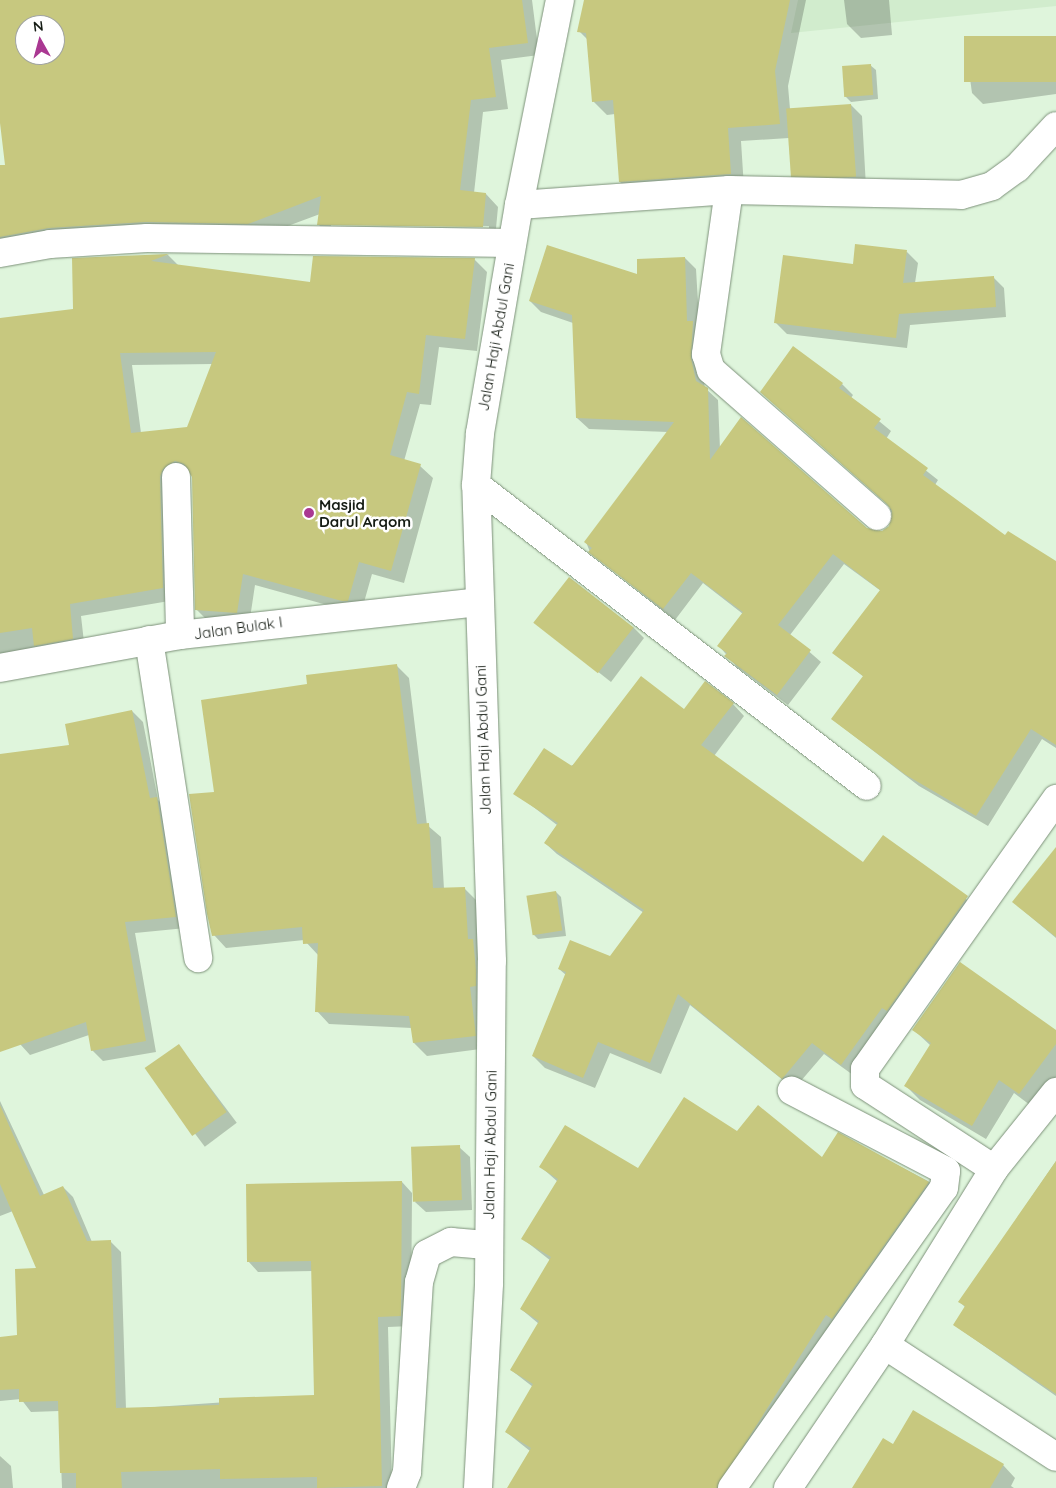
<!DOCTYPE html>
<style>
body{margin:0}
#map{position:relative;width:1056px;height:1488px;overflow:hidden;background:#dff5dc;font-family:Quicksand,sans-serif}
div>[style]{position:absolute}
.built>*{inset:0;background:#d1eccd}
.shadow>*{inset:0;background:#0003;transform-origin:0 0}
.building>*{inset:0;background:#c7c87f;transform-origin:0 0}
.roads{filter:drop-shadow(0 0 1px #7d917a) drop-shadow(0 0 1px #7d917a)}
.minor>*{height:28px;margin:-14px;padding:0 14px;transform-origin:14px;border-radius:14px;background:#fff}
.dots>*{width:14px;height:14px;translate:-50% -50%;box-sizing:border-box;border:2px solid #fff;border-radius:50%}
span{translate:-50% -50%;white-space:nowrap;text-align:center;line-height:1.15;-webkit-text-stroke:5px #fff;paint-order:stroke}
.street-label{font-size:15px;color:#151c14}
.poi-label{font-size:15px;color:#151c14;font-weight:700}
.left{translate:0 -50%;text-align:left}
.north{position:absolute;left:15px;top:15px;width:50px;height:50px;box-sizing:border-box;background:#fff;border:1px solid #a1a4a1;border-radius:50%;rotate:353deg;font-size:14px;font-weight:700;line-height:20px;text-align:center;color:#151c14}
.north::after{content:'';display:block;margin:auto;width:18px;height:22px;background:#aa3892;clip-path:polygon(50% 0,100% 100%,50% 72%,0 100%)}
</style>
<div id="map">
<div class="built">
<div style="clip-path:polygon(798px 0,1056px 0,1056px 6px,791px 33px)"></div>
</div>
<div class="shadow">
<div style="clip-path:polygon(evenodd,0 0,532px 0,539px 55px,501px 60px,508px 109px,483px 112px,474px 193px,486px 194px,498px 207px,495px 239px,331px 237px,318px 224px,320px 214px,261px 236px,0 256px,0 166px,6px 166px,0 113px,0 0,25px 25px,55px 25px,55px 55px,25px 55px,25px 25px,0 0,331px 224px,489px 226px,489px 228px,331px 226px,331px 224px)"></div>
<div style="clip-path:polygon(585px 0,806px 0,788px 86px,790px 109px,851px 105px,862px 116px,866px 187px,803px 186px,792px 175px,789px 138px,741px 141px,744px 188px,634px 196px,620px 182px,615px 114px,607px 115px,593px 101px,588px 40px,579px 31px)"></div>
<div style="clip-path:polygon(844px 0,889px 0,892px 35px,861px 38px,847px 24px)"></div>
<div style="clip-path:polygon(1056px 37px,1056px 94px,983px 104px,972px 93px,966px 49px)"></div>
<div style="clip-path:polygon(870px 65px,876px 70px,878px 99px,851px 102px,845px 96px)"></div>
<div style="clip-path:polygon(907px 252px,918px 263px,915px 283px,993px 277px,1004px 288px,1006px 317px,910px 325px,907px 348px,787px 334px,776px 323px,854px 265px)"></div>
<div style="clip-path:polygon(evenodd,168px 255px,179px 266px,311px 284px,474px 259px,487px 272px,477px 351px,439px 347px,431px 405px,420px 404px,404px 461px,420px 466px,433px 478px,404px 583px,372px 574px,361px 613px,356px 613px,255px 585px,249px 625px,209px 622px,196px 609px,193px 476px,188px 473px,175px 600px,81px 616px,85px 651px,0 662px,0 319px,74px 310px,74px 259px,168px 255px,213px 364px,188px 428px,141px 433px,132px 365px,213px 364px)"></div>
<div style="clip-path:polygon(685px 258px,696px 269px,702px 370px,705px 388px,718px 400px,720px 449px,866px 529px,882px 532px,890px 527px,890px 507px,761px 392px,842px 384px,853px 395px,851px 398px,891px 431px,886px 439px,938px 480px,935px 485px,1006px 537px,1056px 562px,1056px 748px,1042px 739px,988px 826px,919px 786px,832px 719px,864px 677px,834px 653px,881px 591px,844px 564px,790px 635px,821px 662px,788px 705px,737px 667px,719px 646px,743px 614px,703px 583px,675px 620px,590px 552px,586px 542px,668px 432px,589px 429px,577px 418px,573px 323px,541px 312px,530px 301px,639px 276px)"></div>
<div style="clip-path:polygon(536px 623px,633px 627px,644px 638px,611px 682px)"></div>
<div style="clip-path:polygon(396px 665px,409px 678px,427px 825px,441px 837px,444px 889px,464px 888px,477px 901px,488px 1048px,427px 1056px,414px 1043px,412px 1028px,329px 1024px,317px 1011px,319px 956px,304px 940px,226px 948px,214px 935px,216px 793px,308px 685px)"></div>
<div style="clip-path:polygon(733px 704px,744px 716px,714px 756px,864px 864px,883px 836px,979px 909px,853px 1075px,824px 1054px,794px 1089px,690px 1005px,661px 1074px,610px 1053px,595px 1088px,545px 1068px,533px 1056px,566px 975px,559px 969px,610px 958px,644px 913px,557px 854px,545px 843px,557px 825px,515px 793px,684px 711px)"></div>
<div style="clip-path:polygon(132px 711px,143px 722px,158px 800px,168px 809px,186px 928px,135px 933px,156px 1052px,103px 1061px,92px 1050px,89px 1035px,30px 1055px,20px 1044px,0 986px,0 755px,71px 746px)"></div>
<div style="clip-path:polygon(1056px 869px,1056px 938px,1013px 902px)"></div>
<div style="clip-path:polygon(556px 892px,561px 897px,566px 936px,538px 939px,533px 934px)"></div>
<div style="clip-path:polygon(914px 1030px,1056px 1032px,1056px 1077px,1034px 1108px,1014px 1093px,986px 1139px,920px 1100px,906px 1086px,931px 1046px)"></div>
<div style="left:179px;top:1046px;width:96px;height:40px;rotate:53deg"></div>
<div style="clip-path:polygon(0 1101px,44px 1195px,63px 1187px,73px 1197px,92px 1242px,110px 1241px,121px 1252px,126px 1409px,316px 1396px,313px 1271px,258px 1272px,248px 1261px,402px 1182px,412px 1193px,411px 1326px,388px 1327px,392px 1488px,62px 1488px,59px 1411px,31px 1412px,21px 1399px,0 1401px,0 1338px,18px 1336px,38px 1269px,13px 1211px,0 1216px)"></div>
<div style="clip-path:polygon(737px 1132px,822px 1158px,838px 1134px,928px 1181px,940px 1192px,735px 1488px,508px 1488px,530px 1451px,506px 1432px,533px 1387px,511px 1370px,539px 1324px,521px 1309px,551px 1261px,523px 1239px,558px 1182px,541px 1167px,638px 1170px)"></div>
<div style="clip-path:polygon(459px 1147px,470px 1157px,472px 1210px,426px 1212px,415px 1202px)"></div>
<div style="clip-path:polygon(1056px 1161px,1056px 1396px,954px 1325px,966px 1308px,960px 1302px)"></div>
<div style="clip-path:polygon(893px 1445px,1003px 1465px,1015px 1478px,1011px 1486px,1014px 1488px,867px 1488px)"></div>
<div style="clip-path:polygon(0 1456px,11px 1466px,13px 1488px,0 1488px)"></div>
</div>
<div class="building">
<div style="clip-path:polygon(evenodd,0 0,522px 0,528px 43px,489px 48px,496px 97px,471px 100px,460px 190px,486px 193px,483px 227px,317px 225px,321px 196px,248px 224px,146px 222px,49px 228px,0 237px,0 165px,5px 165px,0 123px,0 0,25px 25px,55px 25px,55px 55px,25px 55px,25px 25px)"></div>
<div style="clip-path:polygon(584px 0,790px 0,775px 71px,780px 124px,728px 128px,731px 174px,619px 182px,613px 100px,592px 102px,586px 33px,577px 32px)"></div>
<div style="left:1056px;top:36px;width:46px;height:92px;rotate:90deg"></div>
<div style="left:871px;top:64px;width:31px;height:29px;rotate:86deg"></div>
<div style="left:851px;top:104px;width:73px;height:65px;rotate:86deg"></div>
<div style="clip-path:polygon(855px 244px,907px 250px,903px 283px,994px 276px,996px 307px,899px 314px,896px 338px,774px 323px,783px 255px,853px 264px)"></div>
<div style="clip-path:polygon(547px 245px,637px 274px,637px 259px,685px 257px,687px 321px,693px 321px,691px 358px,696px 381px,708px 388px,710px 460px,741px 417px,867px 528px,882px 531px,889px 526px,892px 511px,887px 504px,760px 392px,793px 346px,843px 383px,839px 388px,881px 419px,874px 428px,928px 468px,923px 475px,1005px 535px,1008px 531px,1056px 561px,1056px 745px,1031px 729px,976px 816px,906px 775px,831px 719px,863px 676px,832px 653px,880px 590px,833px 554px,778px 625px,811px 650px,777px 695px,724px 656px,727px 653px,717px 646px,743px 612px,691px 573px,663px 609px,588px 552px,592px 548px,584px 542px,674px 422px,576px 418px,572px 315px,529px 301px)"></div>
<div style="clip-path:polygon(evenodd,169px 254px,151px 261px,310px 282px,313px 256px,475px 258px,465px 339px,426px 335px,419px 394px,407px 392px,390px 455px,421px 464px,391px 571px,359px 562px,348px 601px,342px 601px,243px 574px,237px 613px,195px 610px,192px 477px,184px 464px,175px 461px,163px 469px,160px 477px,163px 588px,70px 604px,73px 639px,34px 646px,32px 628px,0 633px,0 318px,73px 309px,72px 258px,169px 254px,216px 352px,187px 427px,131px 433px,120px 353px,216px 352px)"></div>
<div style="left:569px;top:577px;width:82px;height:58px;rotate:38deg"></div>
<div style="clip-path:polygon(397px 664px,417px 824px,429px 823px,433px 888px,465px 887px,468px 939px,473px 939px,476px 970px,476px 986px,470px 987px,476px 1036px,413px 1043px,409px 1016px,315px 1012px,318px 943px,303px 944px,302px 927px,212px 936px,207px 914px,189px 794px,214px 792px,201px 700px,307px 684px,306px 675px)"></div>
<div style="clip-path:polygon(641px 676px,684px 709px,705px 681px,734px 703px,701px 745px,863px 862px,883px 835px,968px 896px,887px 1011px,882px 1008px,841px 1065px,812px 1043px,782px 1079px,678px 994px,650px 1063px,598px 1042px,583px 1078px,532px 1056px,566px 972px,558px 969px,570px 940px,610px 956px,644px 910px,544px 843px,558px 823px,513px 794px,544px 748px,572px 766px)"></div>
<div style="clip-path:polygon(132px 710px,150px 798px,157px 797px,176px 917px,125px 922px,146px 1041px,91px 1051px,86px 1022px,0 1052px,0 754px,69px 745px,65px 724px)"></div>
<div style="clip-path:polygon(1056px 847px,1056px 937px,1012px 902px)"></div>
<div style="left:556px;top:891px;width:40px;height:30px;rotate:81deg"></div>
<div style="clip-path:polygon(960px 962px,1056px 1030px,1056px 1044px,1019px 1094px,999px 1080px,972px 1126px,904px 1086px,931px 1043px,912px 1030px)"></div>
<div style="left:179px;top:1044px;width:83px;height:42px;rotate:55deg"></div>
<div style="clip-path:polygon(684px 1097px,737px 1131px,758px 1105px,822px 1157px,838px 1132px,929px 1182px,832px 1319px,826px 1315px,717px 1488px,507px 1488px,531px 1448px,505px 1432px,533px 1384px,510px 1370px,539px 1321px,520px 1309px,551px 1257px,521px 1239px,558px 1179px,539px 1167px,565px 1125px,638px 1168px)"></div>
<div style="clip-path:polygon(0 1105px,40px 1196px,63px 1186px,87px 1241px,111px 1240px,116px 1408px,219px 1405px,219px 1398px,314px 1395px,311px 1261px,247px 1262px,246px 1184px,402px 1181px,401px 1316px,378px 1317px,382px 1486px,317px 1488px,317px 1477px,220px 1479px,220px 1469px,121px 1472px,122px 1488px,76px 1488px,76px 1473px,60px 1473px,58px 1401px,19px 1402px,19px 1389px,0 1390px,0 1337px,17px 1335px,15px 1269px,36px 1268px,0 1184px)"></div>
<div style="left:460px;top:1145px;width:55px;height:49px;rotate:88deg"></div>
<div style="clip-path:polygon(1056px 1161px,1056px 1394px,953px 1325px,965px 1306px,958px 1302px)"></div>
<div style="clip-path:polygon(913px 1410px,1004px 1464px,990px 1488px,852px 1488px,883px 1438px,893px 1444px)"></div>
</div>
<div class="roads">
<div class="minor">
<div style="left:729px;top:190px;width:166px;rotate:98deg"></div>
<div style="left:706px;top:354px;width:17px;rotate:73deg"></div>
<div style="left:711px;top:370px;width:221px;rotate:41.3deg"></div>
<div style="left:519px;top:205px;width:211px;rotate:-4.1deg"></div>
<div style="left:729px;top:190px;width:232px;rotate:1.2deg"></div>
<div style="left:961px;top:195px;width:32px;rotate:-16deg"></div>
<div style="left:992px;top:186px;width:31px;rotate:-36deg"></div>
<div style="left:1017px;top:168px;width:57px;rotate:-47.1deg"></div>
<div style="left:0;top:253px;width:51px;rotate:-10.2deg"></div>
<div style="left:50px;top:244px;width:97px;rotate:-3.5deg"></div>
<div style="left:147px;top:238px;width:365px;rotate:0.8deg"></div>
<div style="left:176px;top:477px;width:158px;rotate:88.5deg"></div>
<div style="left:476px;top:485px;width:493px;rotate:37.6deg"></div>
<div style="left:149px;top:640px;width:322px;rotate:81.2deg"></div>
<div style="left:0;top:668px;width:183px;rotate:-10.4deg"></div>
<div style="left:180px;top:635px;width:300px;rotate:-6.3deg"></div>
<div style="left:994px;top:1169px;width:154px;rotate:-146.9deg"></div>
<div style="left:865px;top:1085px;width:16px;rotate:-90deg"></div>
<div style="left:865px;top:1069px;width:331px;rotate:-54.7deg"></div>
<div style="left:885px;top:1345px;width:204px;rotate:33.2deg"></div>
<div style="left:401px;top:1488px;width:17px;rotate:-69deg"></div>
<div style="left:407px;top:1472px;width:190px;rotate:-86.4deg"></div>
<div style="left:419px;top:1282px;width:29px;rotate:-74deg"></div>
<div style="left:427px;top:1254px;width:27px;rotate:-27deg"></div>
<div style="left:451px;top:1242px;width:38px;rotate:5deg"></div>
<div style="left:478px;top:1488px;width:205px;rotate:-86.9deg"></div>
<div style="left:489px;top:1283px;width:322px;rotate:-89.5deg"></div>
<div style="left:492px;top:961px;width:476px;rotate:-91.9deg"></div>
<div style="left:476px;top:485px;width:52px;rotate:-85.6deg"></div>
<div style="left:480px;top:433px;width:231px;rotate:-80.3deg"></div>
<div style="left:519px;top:205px;width:209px;rotate:-78.7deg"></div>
<div style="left:732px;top:1488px;width:367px;rotate:-54.8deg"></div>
<div style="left:944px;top:1188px;width:17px;rotate:-83deg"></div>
<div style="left:946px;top:1171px;width:174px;rotate:-152.5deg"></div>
<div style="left:788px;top:1488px;width:173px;rotate:-55.9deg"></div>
<div style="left:885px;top:1345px;width:207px;rotate:-58.2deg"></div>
<div style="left:994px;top:1169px;width:99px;rotate:-51.2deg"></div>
</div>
</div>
<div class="dots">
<div style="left:309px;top:513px;background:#aa3892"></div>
</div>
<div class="street-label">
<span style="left:496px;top:337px;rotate:-80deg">Jalan Haji Abdul Gani</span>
<span style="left:238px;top:628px;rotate:-8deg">Jalan Bulak I</span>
<span style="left:483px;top:740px;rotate:-92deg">Jalan Haji Abdul Gani</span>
<span style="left:490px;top:1145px;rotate:-89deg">Jalan Haji Abdul Gani</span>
</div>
<div class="poi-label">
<span class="left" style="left:319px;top:513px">Masjid<br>Darul Arqom</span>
</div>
<div class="north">N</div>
</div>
